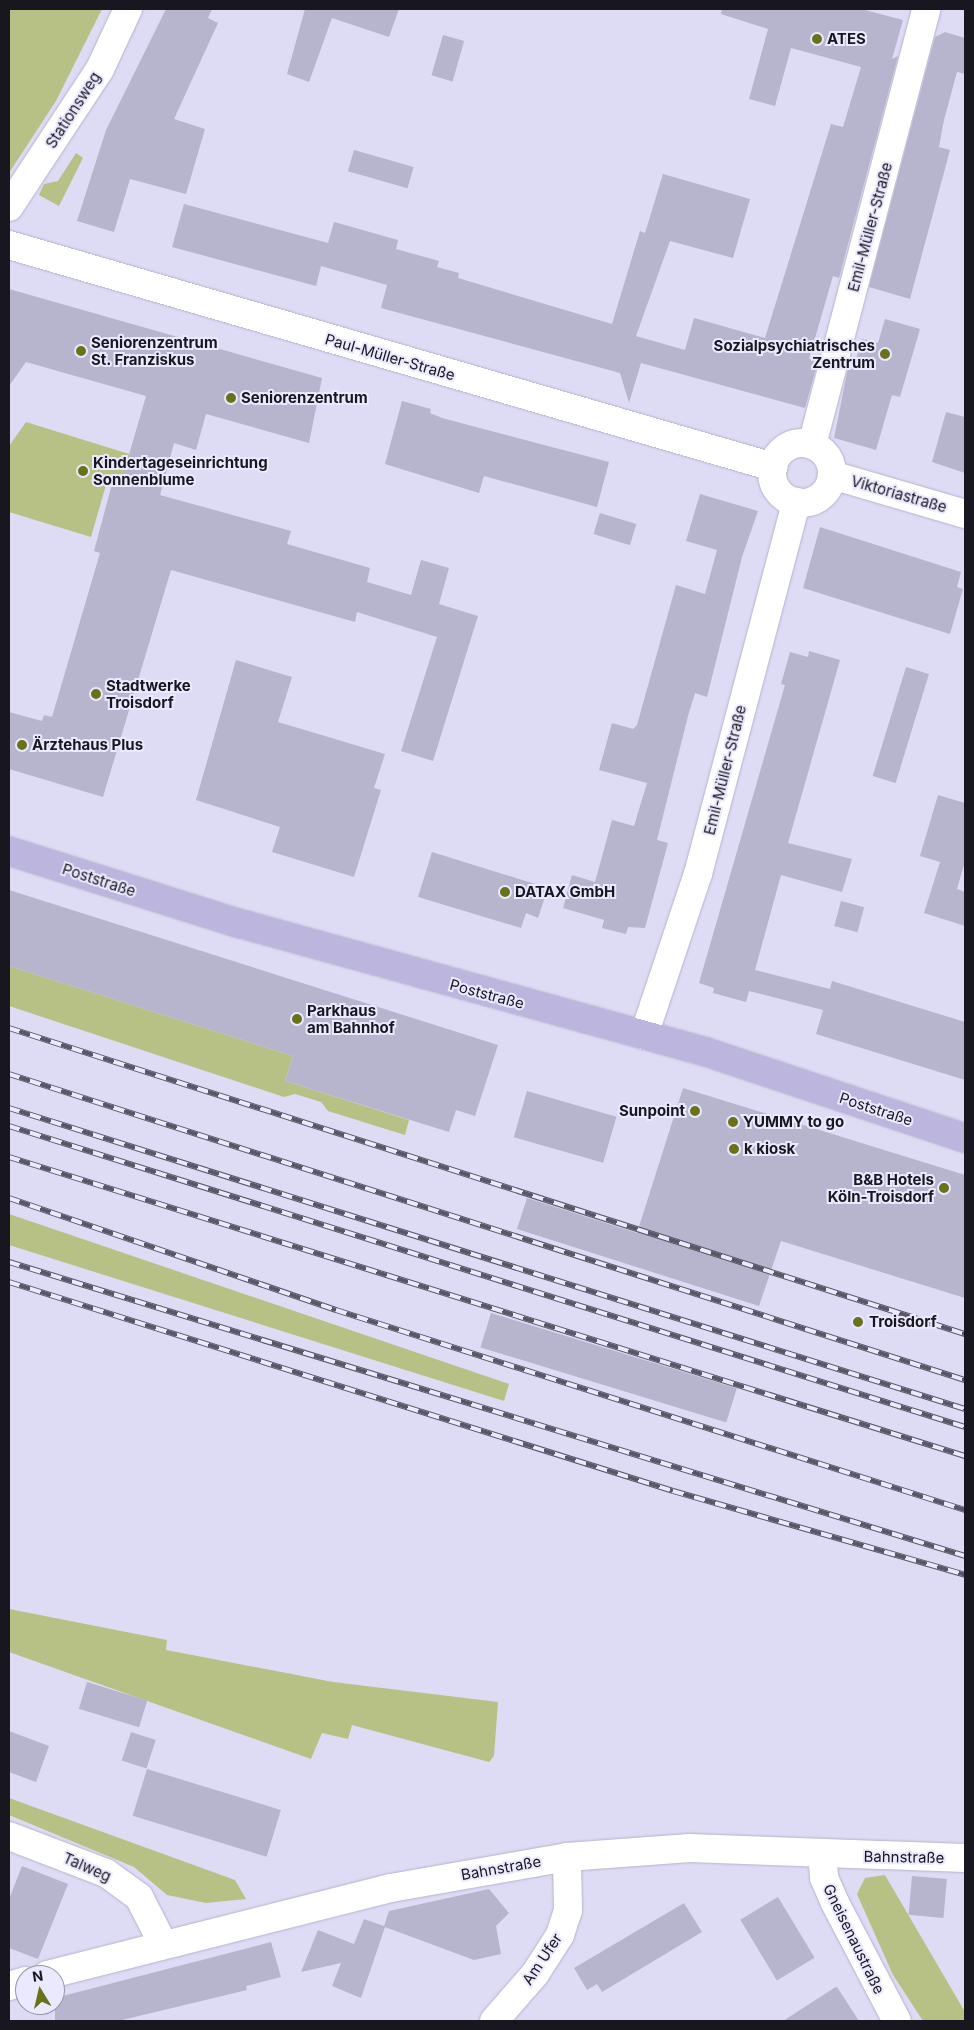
<!DOCTYPE html>
<meta charset="utf-8">
<style>
body{margin:0}
#map{position:relative;width:974px;height:2030px;overflow:hidden;background:#dedbf5;font-family:Inter,sans-serif}
div>[style]{position:absolute}
.green>*{inset:0;background:#b7c185}
.building>*{inset:0;background:#b7b4cd;transform-origin:0 0}
.roads{filter:drop-shadow(0 0 1px #b5b3cc) drop-shadow(0 0 1px #b5b3cc)}
.minor>*{height:28px;margin:-14px;padding:0 14px;transform-origin:14px;border-radius:14px;background:#fff}
.minor>.ring{margin:-14px;padding:0;box-sizing:content-box;background:none;border:28px solid #fff;border-radius:50%}
.major>*{height:28px;margin:-14px;padding:0 14px;transform-origin:14px;border-radius:14px;background:#bcb5de}
.rail>*{height:5.5px;margin-top:-2.75px;transform-origin:0;background:repeating-linear-gradient(90deg,#ebe9fe 0 11px,#595766 0 22px);box-sizing:border-box;border-block:1px solid #595766}
.dots>*{width:14px;height:14px;translate:-50% -50%;box-sizing:border-box;border:2px solid #ebe9fe;border-radius:50%}
span{translate:-50% -50%;white-space:nowrap;text-align:center;line-height:1.15;-webkit-text-stroke:4px #ebe9fe;paint-order:stroke}
.poi-label{font-size:15px;color:#181720;font-weight:700}
.left{translate:0 -50%;text-align:left}
.right{translate:-100% -50%;text-align:right}
.street-label{font-size:15px;color:#181720}
.frame{position:absolute;inset:0;border:10px solid #181720;pointer-events:none}
.north{position:absolute;left:15px;top:1965px;width:50px;height:50px;box-sizing:border-box;background:#ebe9fe;border:1px solid #9795a5;border-radius:50%;rotate:351deg;font-size:14px;font-weight:700;line-height:20px;text-align:center;color:#181720}
.north::after{content:'';display:block;margin:auto;width:18px;height:22px;background:#69721b;clip-path:polygon(50% 0,100% 100%,50% 72%,0 100%)}
</style>
<div id="map">
<div class="green">
<div style="clip-path:polygon(9px 9px,102px 9px,56px 101px,9px 173px)"></div>
<div style="clip-path:polygon(76px 153px,83px 158px,59px 206px,39px 195px,44px 184px,58px 181px)"></div>
<div style="clip-path:polygon(26px 422px,155px 462px,149px 489px,108px 478px,91px 537px,9px 512px,9px 446px)"></div>
<div style="clip-path:polygon(9px 966px,293px 1056px,285px 1081px,409px 1120px,405px 1135px,328px 1111px,321px 1102px,295px 1094px,284px 1097px,9px 1006px)"></div>
<div style="clip-path:polygon(9px 1214px,509px 1384px,504px 1401px,9px 1245px)"></div>
<div style="clip-path:polygon(9px 1609px,167px 1640px,166px 1650px,333px 1682px,498px 1702px,494px 1756px,489px 1762px,352px 1725px,348px 1739px,322px 1733px,311px 1759px,9px 1652px)"></div>
<div style="clip-path:polygon(9px 1798px,235px 1880px,246px 1899px,206px 1903px,167px 1895px,134px 1867px,9px 1815px)"></div>
<div style="clip-path:polygon(885px 1875px,965px 2012px,965px 2021px,923px 2021px,893px 1975px,857px 1894px,865px 1878px)"></div>
</div>
<div class="building">
<div style="clip-path:polygon(166px 9px,212px 9px,208px 18px,218px 23px,174px 119px,205px 129px,186px 194px,130px 179px,114px 232px,77px 221px,106px 130px)"></div>
<div style="clip-path:polygon(305px 9px,399px 9px,389px 37px,332px 18px,309px 82px,287px 74px)"></div>
<div style="clip-path:polygon(722px 9px,861px 9px,903px 20px,892px 59px,898px 56px,839px 278px,833px 276px,809px 359px,818px 361px,805px 408px,641px 363px,629px 403px,620px 373px,381px 308px,387px 285px,321px 266px,316px 286px,172px 247px,184px 204px,328px 243px,334px 222px,398px 240px,396px 249px,439px 261px,437px 267px,459px 273px,458px 278px,612px 324px,640px 231px,645px 233px,663px 174px,750px 199px,733px 258px,670px 241px,636px 336px,685px 350px,694px 318px,765px 338px,831px 124px,843px 127px,861px 67px,791px 48px,775px 106px,749px 99px,768px 29px,721px 14px)"></div>
<div style="clip-path:polygon(945px 32px,965px 38px,965px 74px,957px 72px,944px 120px,939px 147px,950px 150px,910px 299px,869px 287px,935px 37px)"></div>
<div style="left:443px;top:35px;width:22px;height:42px;rotate:16deg"></div>
<div style="left:354px;top:150px;width:62px;height:22px;rotate:16deg"></div>
<div style="clip-path:polygon(9px 289px,322px 378px,309px 443px,206px 414px,196px 450px,174px 443px,160px 495px,291px 531px,287px 544px,370px 568px,367px 582px,411px 595px,421px 560px,449px 568px,439px 604px,478px 616px,433px 761px,401px 751px,437px 637px,357px 612px,355px 622px,171px 570px,103px 797px,9px 769px,9px 712px,42px 721px,44px 715px,52px 717px,100px 553px,94px 551px,112px 484px,120px 486px,146px 396px,26px 362px,9px 386px)"></div>
<div style="clip-path:polygon(885px 319px,920px 329px,900px 397px,892px 395px,876px 450px,834px 438px,848px 368px,853px 369px,862px 339px,878px 343px)"></div>
<div style="clip-path:polygon(402px 401px,431px 409px,430px 413px,442px 418px,609px 462px,597px 507px,484px 476px,479px 493px,385px 464px)"></div>
<div style="clip-path:polygon(946px 412px,965px 417px,965px 473px,932px 462px)"></div>
<div style="clip-path:polygon(700px 494px,758px 511px,742px 557px,707px 697px,695px 693px,688px 716px,657px 840px,668px 843px,645px 928px,628px 927px,626px 934px,602px 928px,604px 920px,563px 908px,572px 875px,595px 882px,612px 820px,634px 826px,647px 783px,599px 770px,612px 723px,633px 729px,637px 725px,676px 585px,705px 594px,717px 550px,686px 541px)"></div>
<div style="left:600px;top:513px;width:38px;height:22px;rotate:17deg"></div>
<div style="clip-path:polygon(820px 527px,961px 572px,957px 587px,963px 589px,950px 634px,803px 588px)"></div>
<div style="clip-path:polygon(809px 651px,840px 660px,788px 843px,852px 859px,842px 892px,781px 875px,755px 970px,830px 989px,832px 981px,965px 1022px,965px 1080px,816px 1034px,823px 1010px,749px 991px,746px 1002px,713px 993px,714px 988px,699px 983px,785px 685px,781px 684px,790px 652px,808px 657px)"></div>
<div style="clip-path:polygon(236px 660px,292px 677px,278px 722px,385px 754px,374px 788px,381px 790px,354px 877px,272px 852px,280px 827px,196px 800px)"></div>
<div style="left:906px;top:667px;width:24px;height:114px;rotate:17deg"></div>
<div style="clip-path:polygon(938px 795px,965px 803px,965px 861px,957px 889px,965px 892px,965px 926px,924px 913px,940px 862px,920px 856px)"></div>
<div style="clip-path:polygon(432px 852px,548px 888px,538px 918px,526px 913px,521px 928px,418px 897px)"></div>
<div style="clip-path:polygon(9px 890px,498px 1045px,475px 1116px,456px 1110px,449px 1132px,285px 1081px,293px 1056px,9px 966px)"></div>
<div style="left:841px;top:901px;width:24px;height:26px;rotate:15deg"></div>
<div style="clip-path:polygon(683px 1088px,965px 1175px,965px 1298px,781px 1241px,759px 1306px,517px 1229px,527px 1198px,637px 1233px)"></div>
<div style="left:527px;top:1091px;width:93px;height:48px;rotate:16deg"></div>
<div style="left:491px;top:1313px;width:257px;height:36px;rotate:17deg"></div>
<div style="left:87px;top:1682px;width:63px;height:28px;rotate:17deg"></div>
<div style="clip-path:polygon(9px 1731px,49px 1746px,36px 1782px,9px 1772px)"></div>
<div style="left:131px;top:1732px;width:26px;height:30px;rotate:18deg"></div>
<div style="left:147px;top:1769px;width:140px;height:49px;rotate:17deg"></div>
<div style="clip-path:polygon(22px 1866px,68px 1884px,38px 1959px,9px 1948px,9px 1899px)"></div>
<div style="left:912px;top:1876px;width:35px;height:39px;rotate:5deg"></div>
<div style="clip-path:polygon(489px 1889px,509px 1913px,496px 1926px,501px 1954px,474px 1960px,385px 1927px,361px 1998px,332px 1986px,341px 1963px,301px 1972px,318px 1930px,354px 1944px,364px 1919px,384px 1926px,389px 1911px)"></div>
<div style="left:778px;top:1897px;width:71px;height:44px;rotate:59deg"></div>
<div style="clip-path:polygon(684px 1903px,702px 1932px,602px 1992px,597px 1984px,587px 1990px,574px 1968px)"></div>
<div style="clip-path:polygon(271px 1942px,281px 1977px,246px 1986px,247px 1990px,118px 2021px,55px 2021px,55px 1998px)"></div>
<div style="clip-path:polygon(837px 1987px,859px 2021px,783px 2021px,834px 1988px)"></div>
</div>
<div class="roads">
<div class="minor">
<div style="left:9px;top:207px;width:165px;rotate:-56.6deg"></div>
<div style="left:100px;top:69px;width:66px;rotate:-65deg"></div>
<div style="left:9px;top:245px;width:796px;rotate:16.2deg"></div>
<div class="ring" style="left:772px;top:443px;width:32px;height:32px"></div>
<div style="left:812px;top:445px;width:451px;rotate:-75.3deg"></div>
<div style="left:832px;top:475px;width:139px;rotate:16.3deg"></div>
<div style="left:644px;top:1035px;width:170px;rotate:-71.5deg"></div>
<div style="left:698px;top:874px;width:385px;rotate:-75.2deg"></div>
<div style="left:9px;top:1836px;width:104px;rotate:20.9deg"></div>
<div style="left:106px;top:1873px;width:41px;rotate:36deg"></div>
<div style="left:139px;top:1897px;width:53px;rotate:62.9deg"></div>
<div style="left:822px;top:1853px;width:25px;rotate:85deg"></div>
<div style="left:824px;top:1878px;width:27px;rotate:66deg"></div>
<div style="left:835px;top:1903px;width:133px;rotate:62.3deg"></div>
<div style="left:47px;top:1975px;width:355px;rotate:-14.2deg"></div>
<div style="left:391px;top:1888px;width:179px;rotate:-10deg"></div>
<div style="left:567px;top:1857px;width:123px;rotate:-4.2deg"></div>
<div style="left:690px;top:1848px;width:275px;rotate:2.1deg"></div>
<div style="left:9px;top:1986px;width:17px;rotate:-17deg"></div>
<div style="left:494px;top:2021px;width:62px;rotate:-48.9deg"></div>
<div style="left:535px;top:1974px;width:46px;rotate:-57.3deg"></div>
<div style="left:560px;top:1935px;width:25px;rotate:-72deg"></div>
<div style="left:568px;top:1911px;width:54px;rotate:-91.1deg"></div>
</div>
<div class="major">
<div style="left:9px;top:851px;width:240px;rotate:17.5deg"></div>
<div style="left:238px;top:923px;width:485px;rotate:15.4deg"></div>
<div style="left:706px;top:1052px;width:273px;rotate:18.4deg"></div>
</div>
</div>
<div class="rail">
<div style="left:9px;top:1028px;width:1004px;rotate:17.75deg"></div>
<div style="left:9px;top:1074px;width:1004px;rotate:17.75deg"></div>
<div style="left:9px;top:1108px;width:1002px;rotate:17.48deg"></div>
<div style="left:9px;top:1126px;width:1002px;rotate:17.48deg"></div>
<div style="left:9px;top:1157px;width:1002px;rotate:17.37deg"></div>
<div style="left:9px;top:1198px;width:346px;rotate:18.9deg"></div>
<div style="left:336px;top:1310px;width:660px;rotate:17.64deg"></div>
<div style="left:9px;top:1262px;width:1000px;rotate:17.09deg"></div>
<div style="left:9px;top:1282px;width:696px;rotate:17.47deg"></div>
<div style="left:673px;top:1491px;width:304px;rotate:16deg"></div>
</div>
<div class="dots">
<div style="left:817px;top:39px;background:#69721b"></div>
<div style="left:81px;top:351px;background:#69721b"></div>
<div style="left:885px;top:354px;background:#69721b"></div>
<div style="left:231px;top:398px;background:#69721b"></div>
<div style="left:83px;top:471px;background:#69721b"></div>
<div style="left:96px;top:694px;background:#69721b"></div>
<div style="left:22px;top:745px;background:#69721b"></div>
<div style="left:505px;top:892px;background:#69721b"></div>
<div style="left:297px;top:1019px;background:#69721b"></div>
<div style="left:695px;top:1111px;background:#69721b"></div>
<div style="left:733px;top:1122px;background:#69721b"></div>
<div style="left:734px;top:1149px;background:#69721b"></div>
<div style="left:944px;top:1188px;background:#69721b"></div>
<div style="left:858px;top:1322px;background:#69721b"></div>
</div>
<div class="poi-label">
<span class="left" style="left:827px;top:39px">ATES</span>
<span class="left" style="left:91px;top:351px">Seniorenzentrum<br>St. Franziskus</span>
<span class="right" style="left:875px;top:354px">Sozialpsychiatrisches<br>Zentrum</span>
<span class="left" style="left:241px;top:398px">Seniorenzentrum</span>
<span class="left" style="left:93px;top:471px">Kindertageseinrichtung<br>Sonnenblume</span>
<span class="left" style="left:106px;top:694px">Stadtwerke<br>Troisdorf</span>
<span class="left" style="left:32px;top:745px">Ärztehaus Plus</span>
<span class="left" style="left:515px;top:892px">DATAX GmbH</span>
<span class="left" style="left:307px;top:1019px">Parkhaus<br>am Bahnhof</span>
<span class="right" style="left:685px;top:1111px">Sunpoint</span>
<span class="left" style="left:743px;top:1122px">YUMMY to go</span>
<span class="left" style="left:744px;top:1149px">k kiosk</span>
<span class="right" style="left:934px;top:1188px">B&amp;B Hotels<br>Köln-Troisdorf</span>
<span class="left" style="left:869px;top:1322px">Troisdorf</span>
</div>
<div class="street-label">
<span style="left:73px;top:110px;rotate:-57deg">Stationsweg</span>
<span style="left:870px;top:227px;rotate:-75deg">Emil-Müller-Straße</span>
<span style="left:390px;top:357px;rotate:16deg">Paul-Müller-Straße</span>
<span style="left:899px;top:494px;rotate:16deg">Viktoriastraße</span>
<span style="left:725px;top:770px;rotate:-76deg">Emil-Müller-Straße</span>
<span style="left:99px;top:880px;rotate:18deg">Poststraße</span>
<span style="left:487px;top:994px;rotate:15deg">Poststraße</span>
<span style="left:876px;top:1109px;rotate:18deg">Poststraße</span>
<span style="left:904px;top:1857px;rotate:1deg">Bahnstraße</span>
<span style="left:87px;top:1867px;rotate:24deg">Talweg</span>
<span style="left:501px;top:1868px;rotate:-10deg">Bahnstraße</span>
<span style="left:854px;top:1939px;rotate:64deg">Gneisenaustraße</span>
<span style="left:542px;top:1959px;rotate:-56deg">Am Ufer</span>
</div>
<div class="frame"></div>
<div class="north">N</div>
</div>
